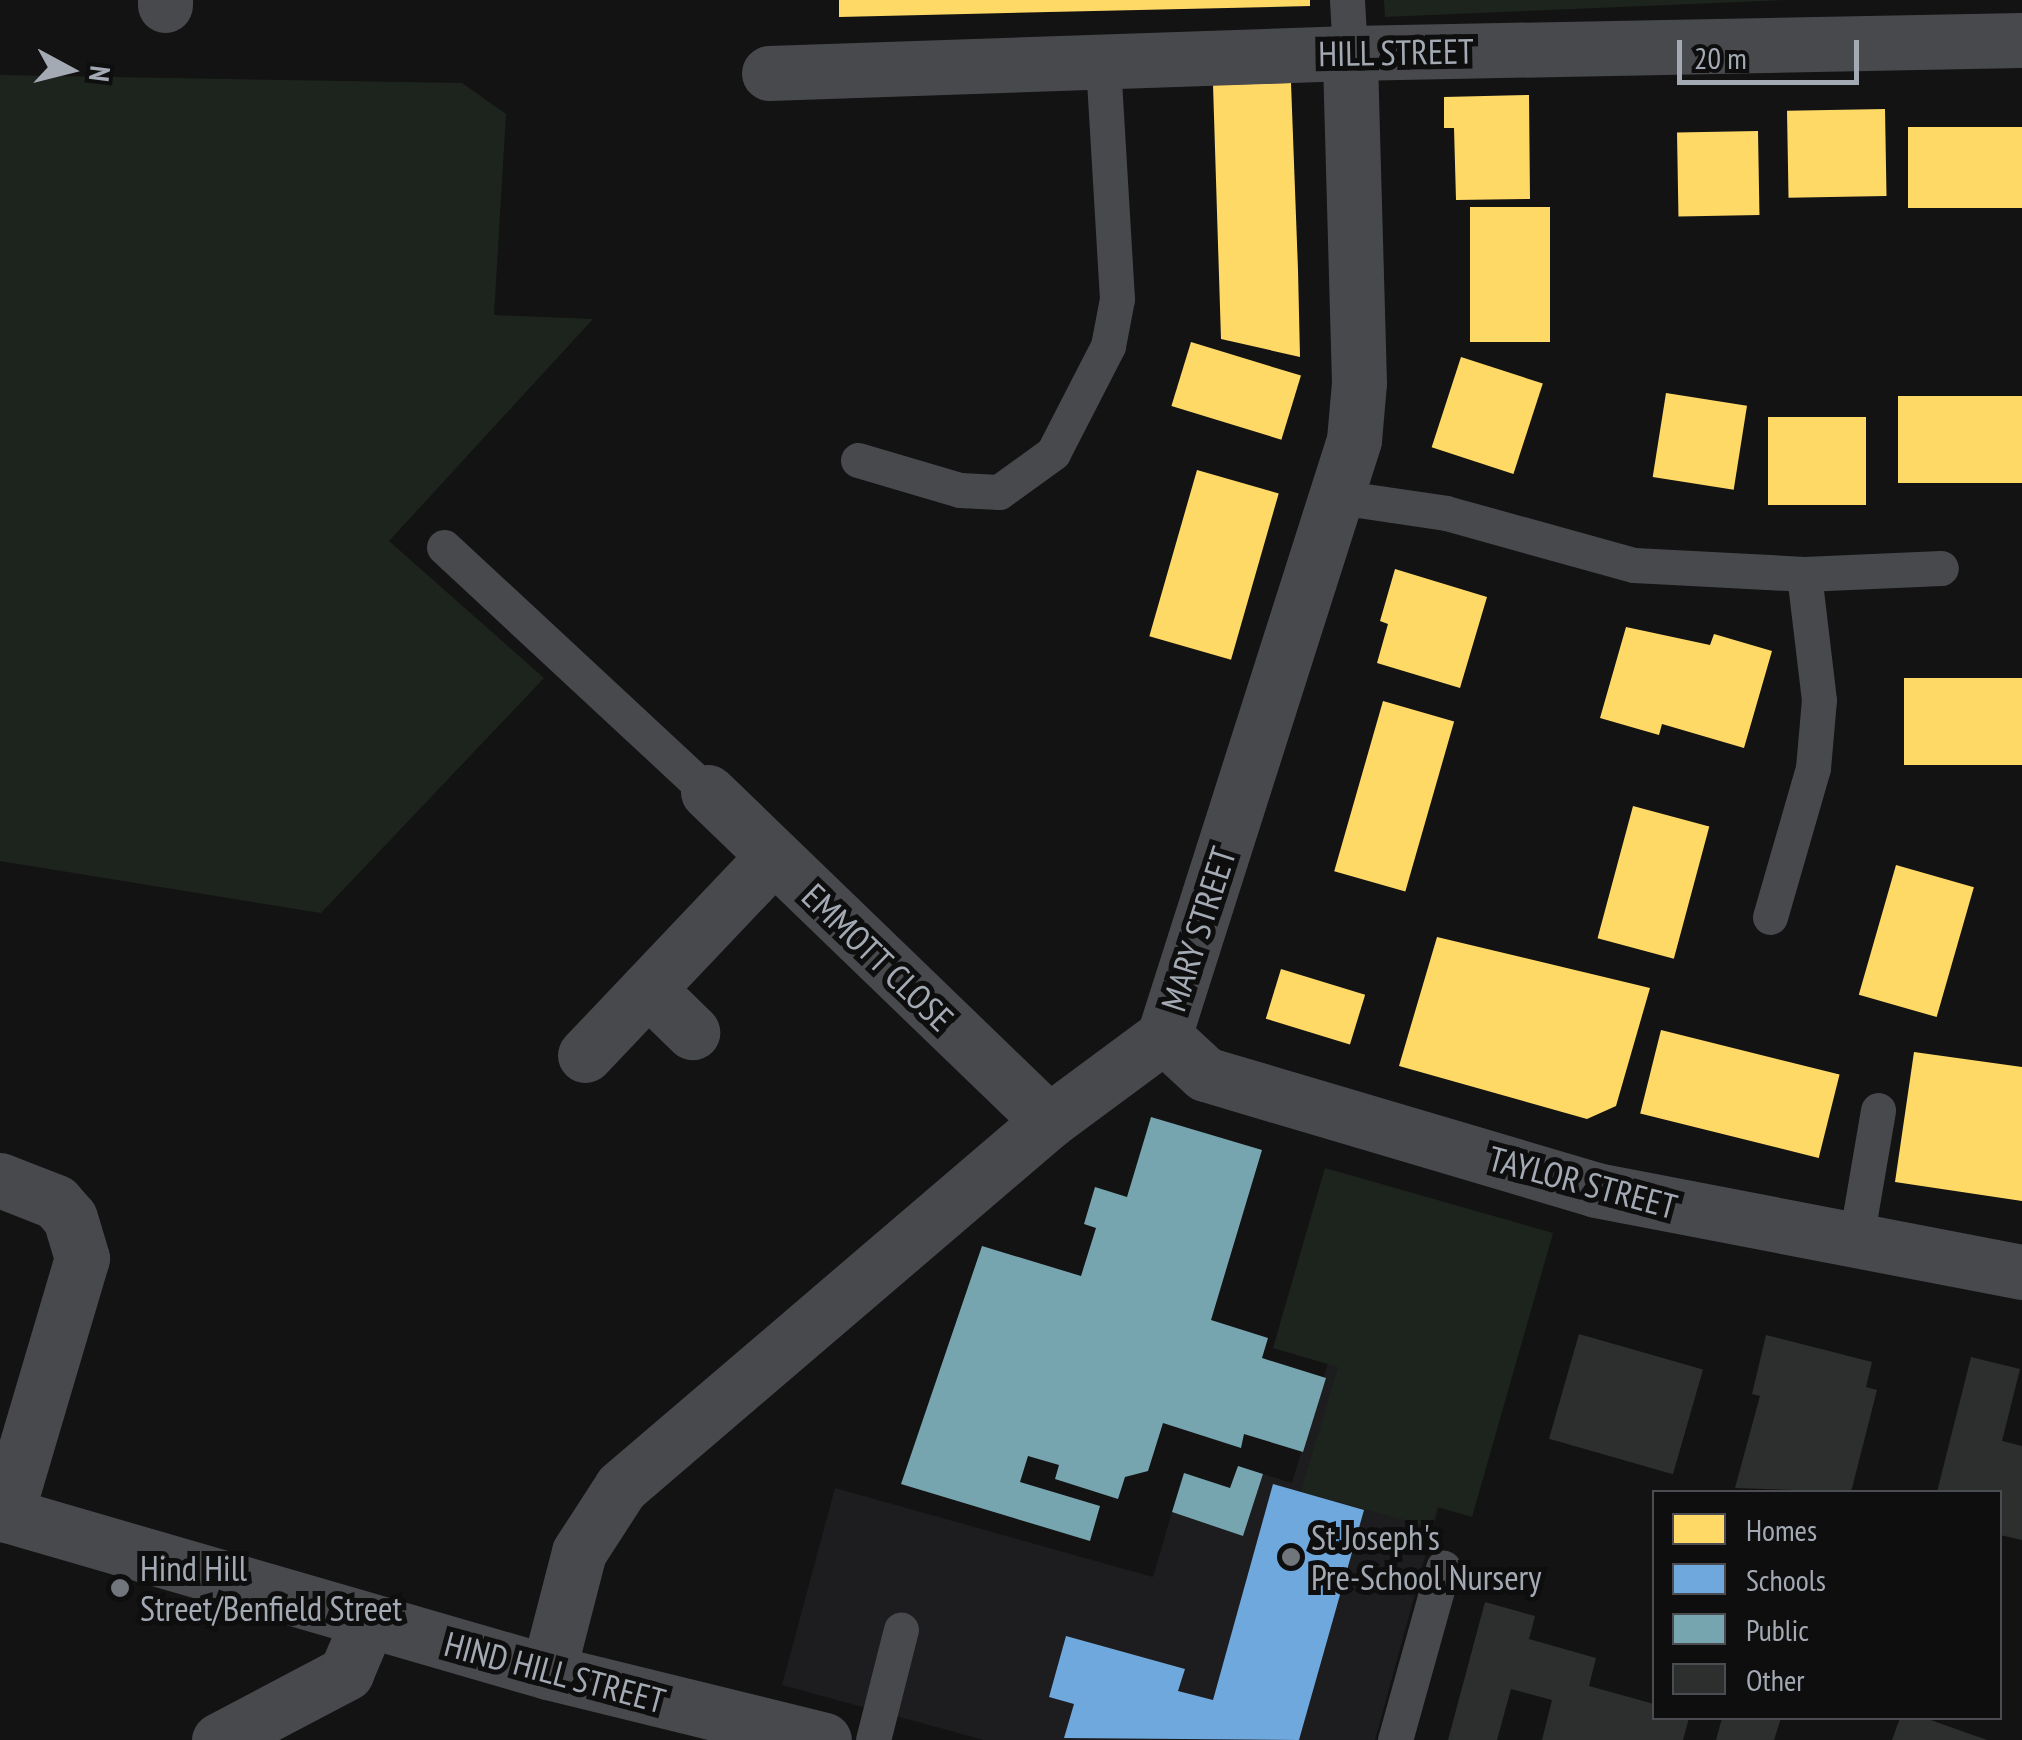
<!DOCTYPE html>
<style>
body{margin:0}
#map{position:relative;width:2022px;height:1740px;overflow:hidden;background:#131313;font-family:"PT Sans Narrow",sans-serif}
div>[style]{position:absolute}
.built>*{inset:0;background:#1d1d1f}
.green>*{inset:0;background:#1d241d}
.homes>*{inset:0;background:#ffd966;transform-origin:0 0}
.schools>*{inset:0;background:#6fa8dc}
.public>*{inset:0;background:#76a5af}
.building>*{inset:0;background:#2d2e2e;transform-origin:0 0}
.service>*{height:35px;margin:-17.5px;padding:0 17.5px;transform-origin:17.5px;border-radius:17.5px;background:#48494c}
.minor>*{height:55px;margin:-27.5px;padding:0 27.5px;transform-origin:27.5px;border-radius:27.5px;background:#48494c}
.dots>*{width:28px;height:28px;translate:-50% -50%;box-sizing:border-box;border:5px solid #0e0e0f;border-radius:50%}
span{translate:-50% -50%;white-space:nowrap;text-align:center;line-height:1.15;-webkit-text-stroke:10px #0e0e0f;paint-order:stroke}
.street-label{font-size:35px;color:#a4aab4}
.poi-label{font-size:35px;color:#a4aab4}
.left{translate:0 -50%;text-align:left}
.legend{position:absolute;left:1652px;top:1490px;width:350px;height:230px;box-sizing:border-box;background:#0e0e0f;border:2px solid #4a4c51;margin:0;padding:12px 18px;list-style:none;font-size:30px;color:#a4aab4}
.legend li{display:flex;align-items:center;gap:20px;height:50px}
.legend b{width:50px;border:2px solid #4a4c51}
.north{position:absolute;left:20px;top:20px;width:100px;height:100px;-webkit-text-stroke:8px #0e0e0f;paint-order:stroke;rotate:97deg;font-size:28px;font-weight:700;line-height:40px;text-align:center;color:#a4aab4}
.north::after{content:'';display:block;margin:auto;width:35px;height:45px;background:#a4aab4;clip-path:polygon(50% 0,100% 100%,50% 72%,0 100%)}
.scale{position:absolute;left:1677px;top:40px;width:182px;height:45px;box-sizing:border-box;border:5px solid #a4aab4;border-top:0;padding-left:12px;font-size:30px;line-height:35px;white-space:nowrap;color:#a4aab4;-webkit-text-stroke:8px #0e0e0f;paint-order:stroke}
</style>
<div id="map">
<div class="built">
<div style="clip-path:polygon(1328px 1363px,1467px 1404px,1375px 1740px,984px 1740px,782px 1685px,835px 1488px,1153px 1577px,1172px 1512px,1243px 1536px,1263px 1474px,1292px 1483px)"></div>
</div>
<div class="green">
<div style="clip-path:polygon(1384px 0,1785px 0,1385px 17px)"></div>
<div style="clip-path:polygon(0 75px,462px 83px,506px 114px,494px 315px,593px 319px,389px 541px,544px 678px,321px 913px,0 861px)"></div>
<div style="clip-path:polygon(1325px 1168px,1553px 1233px,1472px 1517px,1437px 1507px,1431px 1527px,1301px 1492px,1338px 1367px,1273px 1348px)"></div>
</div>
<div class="homes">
<div style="clip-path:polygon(839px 0,1310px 0,1310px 6px,839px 17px)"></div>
<div style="clip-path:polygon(1291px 83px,1298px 270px,1300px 357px,1221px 339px,1213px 85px)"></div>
<div style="clip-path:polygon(1529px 95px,1530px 199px,1456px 200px,1454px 128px,1444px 128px,1444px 97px)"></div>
<div style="left:1885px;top:109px;width:87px;height:98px;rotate:89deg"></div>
<div style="left:2022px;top:127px;width:81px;height:114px;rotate:90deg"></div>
<div style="left:1758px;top:131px;width:84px;height:81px;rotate:89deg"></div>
<div style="left:1550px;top:207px;width:135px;height:80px;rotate:90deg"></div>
<div style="left:1191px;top:342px;width:115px;height:67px;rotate:17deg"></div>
<div style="left:1461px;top:357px;width:86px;height:95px;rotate:18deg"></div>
<div style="left:1666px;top:393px;width:82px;height:85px;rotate:9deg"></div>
<div style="left:2022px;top:396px;width:87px;height:124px;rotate:90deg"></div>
<div style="left:1866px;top:417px;width:88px;height:98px;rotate:90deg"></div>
<div style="left:1197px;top:470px;width:85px;height:173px;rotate:16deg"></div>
<div style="clip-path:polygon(1395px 569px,1487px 597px,1460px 688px,1377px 663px,1388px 624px,1380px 621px)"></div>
<div style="clip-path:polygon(1626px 627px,1710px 645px,1714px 634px,1772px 651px,1744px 748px,1662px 724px,1659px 735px,1600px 718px)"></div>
<div style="left:2022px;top:678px;width:87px;height:118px;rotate:90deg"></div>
<div style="left:1383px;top:701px;width:74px;height:177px;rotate:16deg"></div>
<div style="left:1633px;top:806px;width:79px;height:137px;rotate:15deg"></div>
<div style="left:1896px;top:865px;width:81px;height:135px;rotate:16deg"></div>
<div style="clip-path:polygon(1437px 937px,1650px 988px,1616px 1106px,1587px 1119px,1399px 1066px)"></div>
<div style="left:1281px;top:969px;width:88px;height:52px;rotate:17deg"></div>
<div style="left:1661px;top:1030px;width:184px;height:86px;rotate:14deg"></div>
<div style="clip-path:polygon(1914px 1052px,2022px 1067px,2022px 1201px,1895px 1182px)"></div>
</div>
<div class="schools">
<div style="clip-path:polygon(1273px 1484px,1364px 1510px,1299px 1740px,1064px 1738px,1074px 1704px,1049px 1697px,1066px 1636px,1185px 1669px,1178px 1691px,1213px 1700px)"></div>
</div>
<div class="public">
<div style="clip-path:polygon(1151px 1117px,1262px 1150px,1211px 1320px,1268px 1338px,1262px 1358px,1326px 1378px,1303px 1452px,1244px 1434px,1241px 1448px,1163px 1423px,1148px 1471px,1125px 1477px,1118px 1499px,1055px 1479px,1059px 1465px,1028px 1456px,1020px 1482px,1100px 1506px,1090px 1541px,901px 1484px,982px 1246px,1081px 1276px,1096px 1228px,1084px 1224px,1095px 1187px,1127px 1197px)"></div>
<div style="clip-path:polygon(1238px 1466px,1263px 1474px,1243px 1536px,1172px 1512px,1184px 1473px,1230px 1488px)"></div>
</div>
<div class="building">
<div style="left:1579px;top:1334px;width:129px;height:109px;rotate:16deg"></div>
<div style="clip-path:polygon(1766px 1335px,1872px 1362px,1866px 1387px,1877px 1390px,1851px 1492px,1735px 1488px,1760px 1396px,1752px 1394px)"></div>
<div style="clip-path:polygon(1971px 1357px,2020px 1369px,2002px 1441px,2022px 1446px,2022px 1540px,2000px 1535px,2000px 1492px,1937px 1492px)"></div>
<div style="clip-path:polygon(1485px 1602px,1535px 1616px,1529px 1639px,1596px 1658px,1589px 1686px,1654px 1704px,1654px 1718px,1689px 1718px,1683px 1740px,1542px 1740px,1552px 1700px,1511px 1689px,1497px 1740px,1448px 1740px)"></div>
<div style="clip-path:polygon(1722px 1718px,1781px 1718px,1774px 1740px,1716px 1740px)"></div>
<div style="clip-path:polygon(1900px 1718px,1925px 1718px,1987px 1740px,1892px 1740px)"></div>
</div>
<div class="service">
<div style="left:1347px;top:0;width:53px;rotate:86.8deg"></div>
<div style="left:858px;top:460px;width:106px;rotate:16.4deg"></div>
<div style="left:960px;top:490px;width:39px;rotate:3deg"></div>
<div style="left:999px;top:492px;width:67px;rotate:-35.8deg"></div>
<div style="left:1053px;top:453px;width:120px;rotate:-62.8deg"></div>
<div style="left:1108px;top:346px;width:48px;rotate:-79.2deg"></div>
<div style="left:1117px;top:299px;width:238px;rotate:-93.4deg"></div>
<div style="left:1338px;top:497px;width:109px;rotate:8.4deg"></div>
<div style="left:1446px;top:513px;width:195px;rotate:15.5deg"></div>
<div style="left:1634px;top:565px;width:170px;rotate:3deg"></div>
<div style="left:1804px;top:574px;width:137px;rotate:-2.5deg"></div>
<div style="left:444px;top:547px;width:360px;rotate:42.9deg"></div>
<div style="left:1770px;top:917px;width:155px;rotate:-73.9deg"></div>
<div style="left:1813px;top:768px;width:68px;rotate:-85deg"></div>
<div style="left:1819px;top:700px;width:127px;rotate:-96.8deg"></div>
<div style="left:1855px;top:1245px;width:137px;rotate:-80.3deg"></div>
<div style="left:873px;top:1740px;width:114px;rotate:-75.8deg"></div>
<div style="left:1395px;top:1740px;width:179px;rotate:-74.4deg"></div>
</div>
<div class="minor">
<div style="left:165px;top:0;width:5px;rotate:90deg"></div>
<div style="left:769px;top:73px;width:581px;rotate:-1.97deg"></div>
<div style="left:1350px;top:53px;width:672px;rotate:-1.11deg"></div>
<div style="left:708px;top:792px;width:474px;rotate:44deg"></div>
<div style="left:648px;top:989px;width:62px;rotate:44.3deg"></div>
<div style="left:1164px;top:1036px;width:56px;rotate:42.8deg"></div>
<div style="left:1205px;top:1074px;width:408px;rotate:16.5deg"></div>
<div style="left:1596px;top:1190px;width:434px;rotate:10.9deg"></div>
<div style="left:585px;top:1055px;width:274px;rotate:-46.5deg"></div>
<div style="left:0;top:1180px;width:60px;rotate:21.4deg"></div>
<div style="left:56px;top:1202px;width:21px;rotate:49deg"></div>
<div style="left:70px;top:1218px;width:42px;rotate:73.3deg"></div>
<div style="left:82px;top:1258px;width:268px;rotate:106.5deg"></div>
<div style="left:0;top:1513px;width:571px;rotate:16.18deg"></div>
<div style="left:548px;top:1672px;width:284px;rotate:13.8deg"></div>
<div style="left:548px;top:1672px;width:124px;rotate:-75.5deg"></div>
<div style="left:579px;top:1552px;width:77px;rotate:-57.1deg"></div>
<div style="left:621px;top:1487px;width:563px;rotate:-40.54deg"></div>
<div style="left:1049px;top:1121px;width:143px;rotate:-36.5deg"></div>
<div style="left:1164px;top:1036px;width:626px;rotate:-72.32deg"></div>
<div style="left:1354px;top:440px;width:57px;rotate:-85deg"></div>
<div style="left:1359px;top:383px;width:330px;rotate:-91.6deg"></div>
<div style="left:219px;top:1740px;width:144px;rotate:-27.8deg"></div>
<div style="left:346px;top:1673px;width:56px;rotate:-67.1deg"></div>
</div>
<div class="dots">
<div style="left:1291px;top:1557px;background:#71757c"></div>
<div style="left:120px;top:1588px;background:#71757c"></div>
</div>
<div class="street-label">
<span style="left:1396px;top:52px;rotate:-1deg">HILL STREET</span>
<span style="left:1198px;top:929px;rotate:-72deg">MARY STREET</span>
<span style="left:878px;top:957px;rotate:44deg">EMMOTT CLOSE</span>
<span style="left:1583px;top:1182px;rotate:15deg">TAYLOR STREET</span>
<span style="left:555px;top:1672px;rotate:15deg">HIND HILL STREET</span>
</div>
<div class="poi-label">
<span class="left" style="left:1311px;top:1557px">St Joseph's<br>Pre-School Nursery</span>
<span class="left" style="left:140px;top:1588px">Hind Hill<br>Street/Benfield Street</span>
</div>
<ul class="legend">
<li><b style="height:28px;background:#ffd966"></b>Homes</li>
<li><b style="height:28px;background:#6fa8dc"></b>Schools</li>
<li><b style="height:28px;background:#76a5af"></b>Public</li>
<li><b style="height:28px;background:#2d2e2e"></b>Other</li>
</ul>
<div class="north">N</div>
<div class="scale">20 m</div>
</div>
